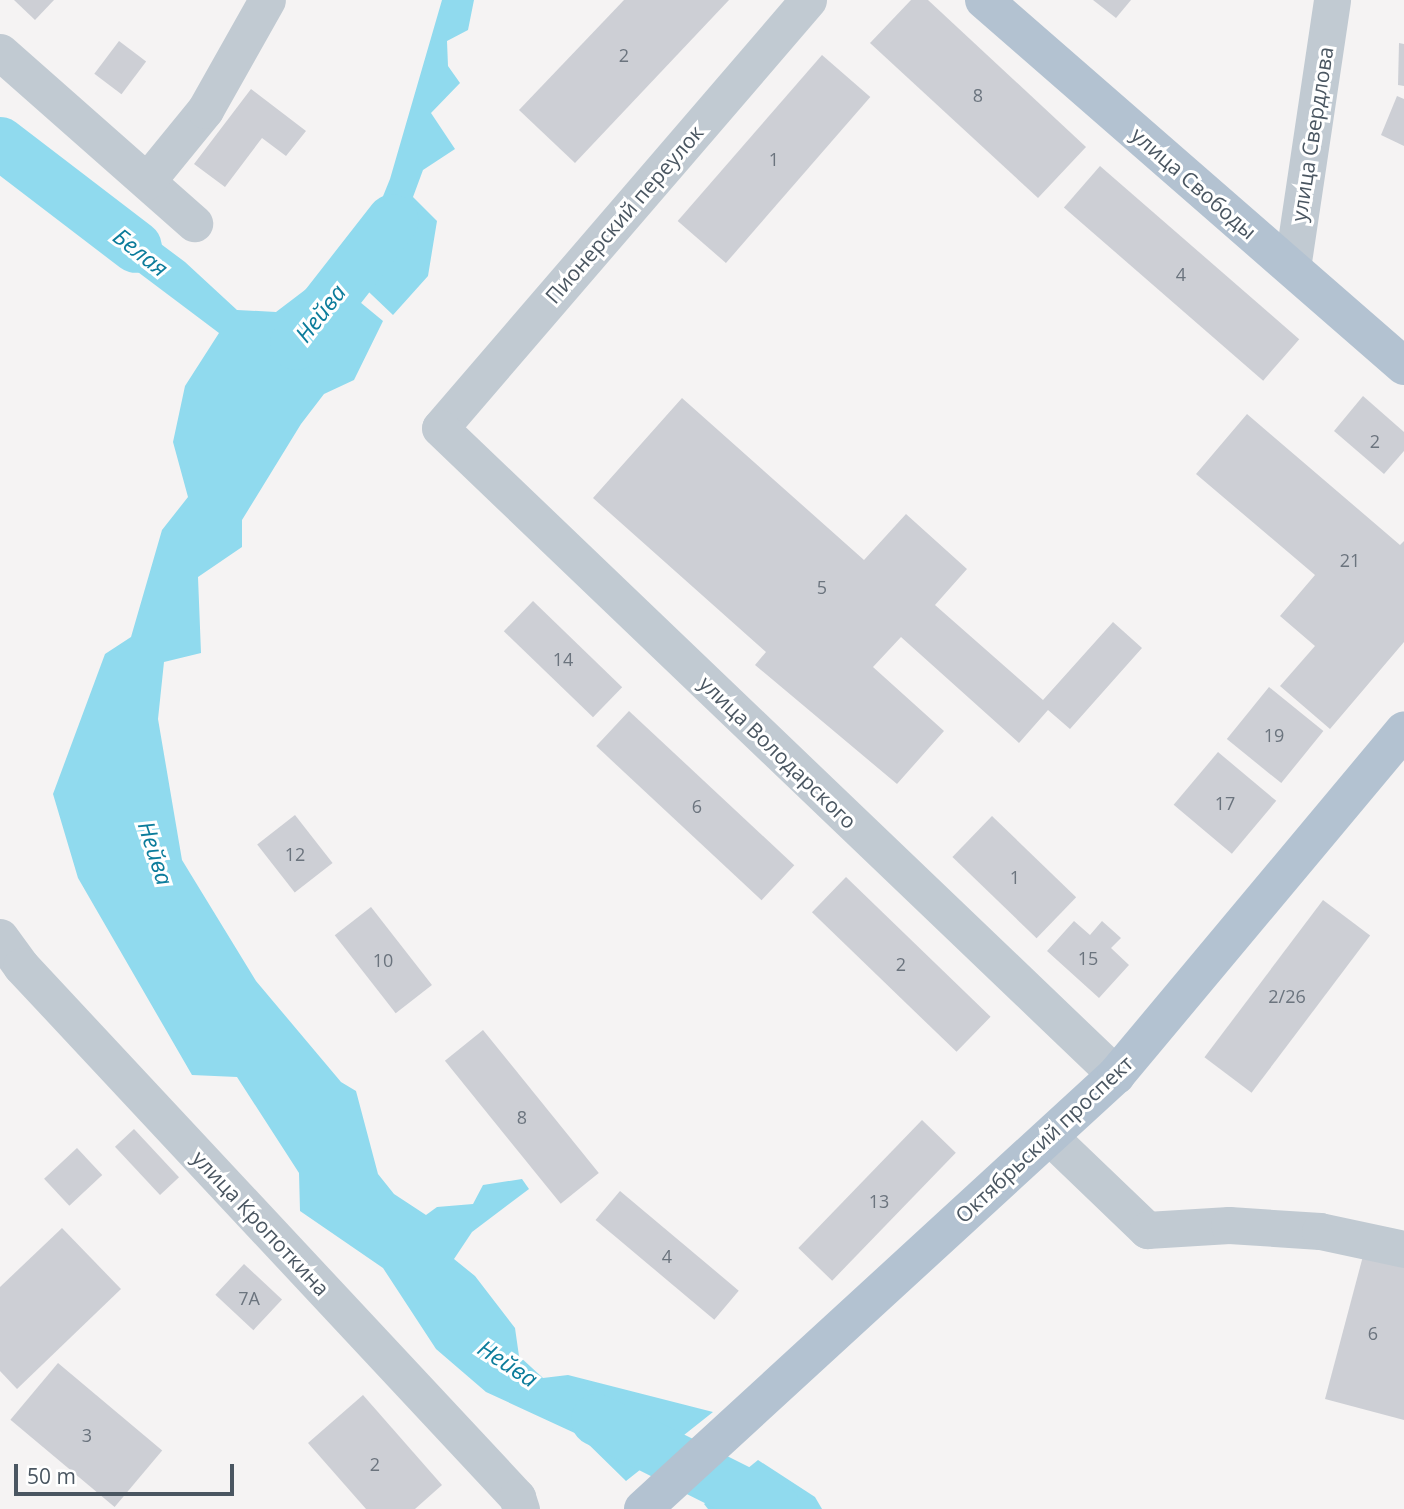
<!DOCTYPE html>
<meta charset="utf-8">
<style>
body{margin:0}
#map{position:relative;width:1404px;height:1509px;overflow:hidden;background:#f5f3f3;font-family:"Open Sans",sans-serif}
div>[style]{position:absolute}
.water>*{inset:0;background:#90daee}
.river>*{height:52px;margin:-26px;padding:0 26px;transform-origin:26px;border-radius:26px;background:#90daee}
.building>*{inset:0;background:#cdcfd5;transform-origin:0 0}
.minor>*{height:37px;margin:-18.5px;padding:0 18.5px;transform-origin:18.5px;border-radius:18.5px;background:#c1cad2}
.major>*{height:38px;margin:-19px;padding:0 19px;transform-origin:19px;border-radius:19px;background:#b3c2d1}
span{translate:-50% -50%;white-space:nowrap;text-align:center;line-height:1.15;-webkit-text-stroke:6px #fff;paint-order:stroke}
.number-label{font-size:18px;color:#6b747e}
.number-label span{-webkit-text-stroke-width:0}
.street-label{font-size:21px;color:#4a5661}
.water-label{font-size:23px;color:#0c7c9b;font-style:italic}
.scale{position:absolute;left:14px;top:1464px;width:220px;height:32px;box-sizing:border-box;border:4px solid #4a5661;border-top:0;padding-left:9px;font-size:21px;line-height:24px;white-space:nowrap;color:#4a5661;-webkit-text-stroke:5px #fff;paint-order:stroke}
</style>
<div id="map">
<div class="water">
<div style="clip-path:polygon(442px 0,474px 0,468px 30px,447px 41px,448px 66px,460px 83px,431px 113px,455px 149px,423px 170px,413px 197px,437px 221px,428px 276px,393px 315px,351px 275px,390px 179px)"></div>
<div style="clip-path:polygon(106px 203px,185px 262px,237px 310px,276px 312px,326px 274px,383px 321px,354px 380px,324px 394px,301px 424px,242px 520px,242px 547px,198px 577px,201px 653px,164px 662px,158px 719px,182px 860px,256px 981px,341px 1082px,356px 1091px,378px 1174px,394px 1194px,426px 1215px,437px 1207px,473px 1204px,483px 1185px,522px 1179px,529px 1189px,472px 1232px,454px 1259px,475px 1276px,515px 1328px,519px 1356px,543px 1378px,568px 1375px,713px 1412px,626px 1481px,579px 1435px,486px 1392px,436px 1349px,383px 1268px,300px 1211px,299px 1173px,237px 1077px,192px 1075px,78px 878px,53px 794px,105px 654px,131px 637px,162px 530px,188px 497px,173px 442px,185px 386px,219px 333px,94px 239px,80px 204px)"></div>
<div style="clip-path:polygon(758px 1460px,815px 1497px,822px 1509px,708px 1509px,704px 1504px)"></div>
</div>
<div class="river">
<div style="left:0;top:143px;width:171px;rotate:37.4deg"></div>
<div style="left:296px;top:344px;width:157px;rotate:-52deg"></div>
<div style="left:597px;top:1420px;width:199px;rotate:26.6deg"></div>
</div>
<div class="building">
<div style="clip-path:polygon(14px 0,54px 0,35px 20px)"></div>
<div style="clip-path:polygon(624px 0,729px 0,575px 163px,519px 110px)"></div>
<div style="clip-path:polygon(911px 0,928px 0,1086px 147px,1038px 198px,870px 43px)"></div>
<div style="clip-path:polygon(1093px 0,1131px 0,1116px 18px)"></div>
<div style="left:119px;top:41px;width:34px;height:41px;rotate:37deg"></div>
<div style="clip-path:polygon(1399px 43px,1404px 44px,1404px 86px,1398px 85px)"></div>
<div style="left:822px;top:55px;width:64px;height:220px;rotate:41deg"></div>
<div style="clip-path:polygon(251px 89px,306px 131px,286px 156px,262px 138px,225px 187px,194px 164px)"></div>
<div style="clip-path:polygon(1397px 96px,1404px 99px,1404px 146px,1381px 135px)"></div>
<div style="left:1100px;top:166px;width:264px;height:55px;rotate:41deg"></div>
<div style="clip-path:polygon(1363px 396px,1404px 432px,1404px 451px,1384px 474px,1334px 431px)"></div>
<div style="clip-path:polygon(682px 398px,864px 560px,906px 514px,967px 569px,935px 605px,1043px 700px,1113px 622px,1142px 648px,1070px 729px,1048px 710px,1019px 743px,901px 637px,873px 667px,944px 731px,897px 784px,755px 665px,766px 652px,593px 498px)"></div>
<div style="clip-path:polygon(1247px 414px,1400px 545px,1404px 541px,1404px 642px,1330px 729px,1280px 686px,1315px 646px,1280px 616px,1315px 575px,1196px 474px)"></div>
<div style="left:533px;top:601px;width:124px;height:42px;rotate:44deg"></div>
<div style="left:1269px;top:687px;width:70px;height:67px;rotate:39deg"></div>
<div style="left:629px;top:711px;width:226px;height:48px;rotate:43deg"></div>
<div style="left:1218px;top:752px;width:76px;height:69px;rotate:40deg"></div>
<div style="left:295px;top:815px;width:61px;height:48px;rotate:52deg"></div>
<div style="left:992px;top:816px;width:117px;height:57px;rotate:44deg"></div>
<div style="left:846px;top:877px;width:201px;height:49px;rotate:44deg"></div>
<div style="left:1323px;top:900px;width:59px;height:197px;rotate:37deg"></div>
<div style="left:371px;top:907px;width:99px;height:46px;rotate:52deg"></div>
<div style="clip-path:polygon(1074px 921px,1090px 935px,1102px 921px,1121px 938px,1111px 948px,1129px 965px,1099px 998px,1047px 951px)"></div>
<div style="left:483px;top:1030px;width:184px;height:49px;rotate:51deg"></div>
<div style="left:922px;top:1120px;width:47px;height:178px;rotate:44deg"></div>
<div style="left:134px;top:1129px;width:66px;height:26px;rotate:47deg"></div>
<div style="left:77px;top:1148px;width:37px;height:45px;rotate:47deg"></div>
<div style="left:620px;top:1191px;width:155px;height:38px;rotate:40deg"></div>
<div style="clip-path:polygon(62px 1228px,121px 1289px,17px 1389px,0 1371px,0 1287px)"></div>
<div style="clip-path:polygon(1363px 1256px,1404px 1267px,1404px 1420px,1325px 1399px)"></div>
<div style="left:244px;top:1264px;width:52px;height:42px;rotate:43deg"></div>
<div style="left:58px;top:1363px;width:136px;height:74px;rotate:40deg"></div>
<div style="clip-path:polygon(363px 1395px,442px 1485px,415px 1509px,366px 1509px,308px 1443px)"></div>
</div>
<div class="minor">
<div style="left:808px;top:0;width:564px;rotate:130.69deg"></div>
<div style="left:440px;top:428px;width:936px;rotate:43.74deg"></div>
<div style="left:0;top:52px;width:259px;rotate:41.4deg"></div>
<div style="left:147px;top:181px;width:92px;rotate:-50.8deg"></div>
<div style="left:205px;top:110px;width:126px;rotate:-60.6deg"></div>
<div style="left:1292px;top:268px;width:271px;rotate:-81.5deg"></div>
<div style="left:0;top:937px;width:36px;rotate:54deg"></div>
<div style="left:21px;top:966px;width:727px;rotate:46.95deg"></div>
<div style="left:517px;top:1497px;width:13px;rotate:72deg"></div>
<div style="left:1049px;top:1136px;width:136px;rotate:43.8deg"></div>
<div style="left:1147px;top:1230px;width:82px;rotate:-3.5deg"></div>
<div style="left:1229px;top:1225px;width:91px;rotate:3.8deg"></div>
<div style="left:1320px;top:1231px;width:86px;rotate:12.1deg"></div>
</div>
<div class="major">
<div style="left:984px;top:0;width:557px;rotate:41.07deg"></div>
<div style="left:643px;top:1509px;width:642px;rotate:-42.54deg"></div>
<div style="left:1116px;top:1075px;width:449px;rotate:-50.1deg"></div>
</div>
<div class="number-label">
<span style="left:624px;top:55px">2</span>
<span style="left:978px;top:95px">8</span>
<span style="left:774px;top:159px">1</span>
<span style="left:1181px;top:274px">4</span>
<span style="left:1375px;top:441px">2</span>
<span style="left:1350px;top:560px">21</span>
<span style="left:822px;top:587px">5</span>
<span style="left:563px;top:659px">14</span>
<span style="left:1274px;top:735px">19</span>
<span style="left:1225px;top:803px">17</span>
<span style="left:697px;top:806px">6</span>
<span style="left:295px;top:854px">12</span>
<span style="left:1015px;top:877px">1</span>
<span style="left:1088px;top:958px">15</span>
<span style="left:383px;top:960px">10</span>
<span style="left:901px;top:964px">2</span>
<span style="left:1287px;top:996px">2/26</span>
<span style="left:522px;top:1117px">8</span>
<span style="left:879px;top:1201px">13</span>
<span style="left:667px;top:1256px">4</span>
<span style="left:249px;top:1298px">7А</span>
<span style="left:1373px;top:1333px">6</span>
<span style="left:87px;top:1435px">3</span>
<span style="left:375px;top:1464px">2</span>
</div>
<div class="street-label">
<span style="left:1312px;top:134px;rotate:-81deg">улица Свердлова</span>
<span style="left:1194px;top:183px;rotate:41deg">улица Свободы</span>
<span style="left:624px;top:214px;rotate:-49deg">Пионерский переулок</span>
<span style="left:778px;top:752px;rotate:44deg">улица Володарского</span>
<span style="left:1044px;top:1139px;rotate:-43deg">Октябрьский проспект</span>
<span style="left:261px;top:1223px;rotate:47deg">улица Кропоткина</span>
</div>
<div class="water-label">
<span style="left:141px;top:252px;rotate:38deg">Белая</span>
<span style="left:320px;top:313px;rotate:-52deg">Нейва</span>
<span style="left:156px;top:853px;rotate:72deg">Нейва</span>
<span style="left:508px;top:1363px;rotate:33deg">Нейва</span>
</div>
<div class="scale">50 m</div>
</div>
